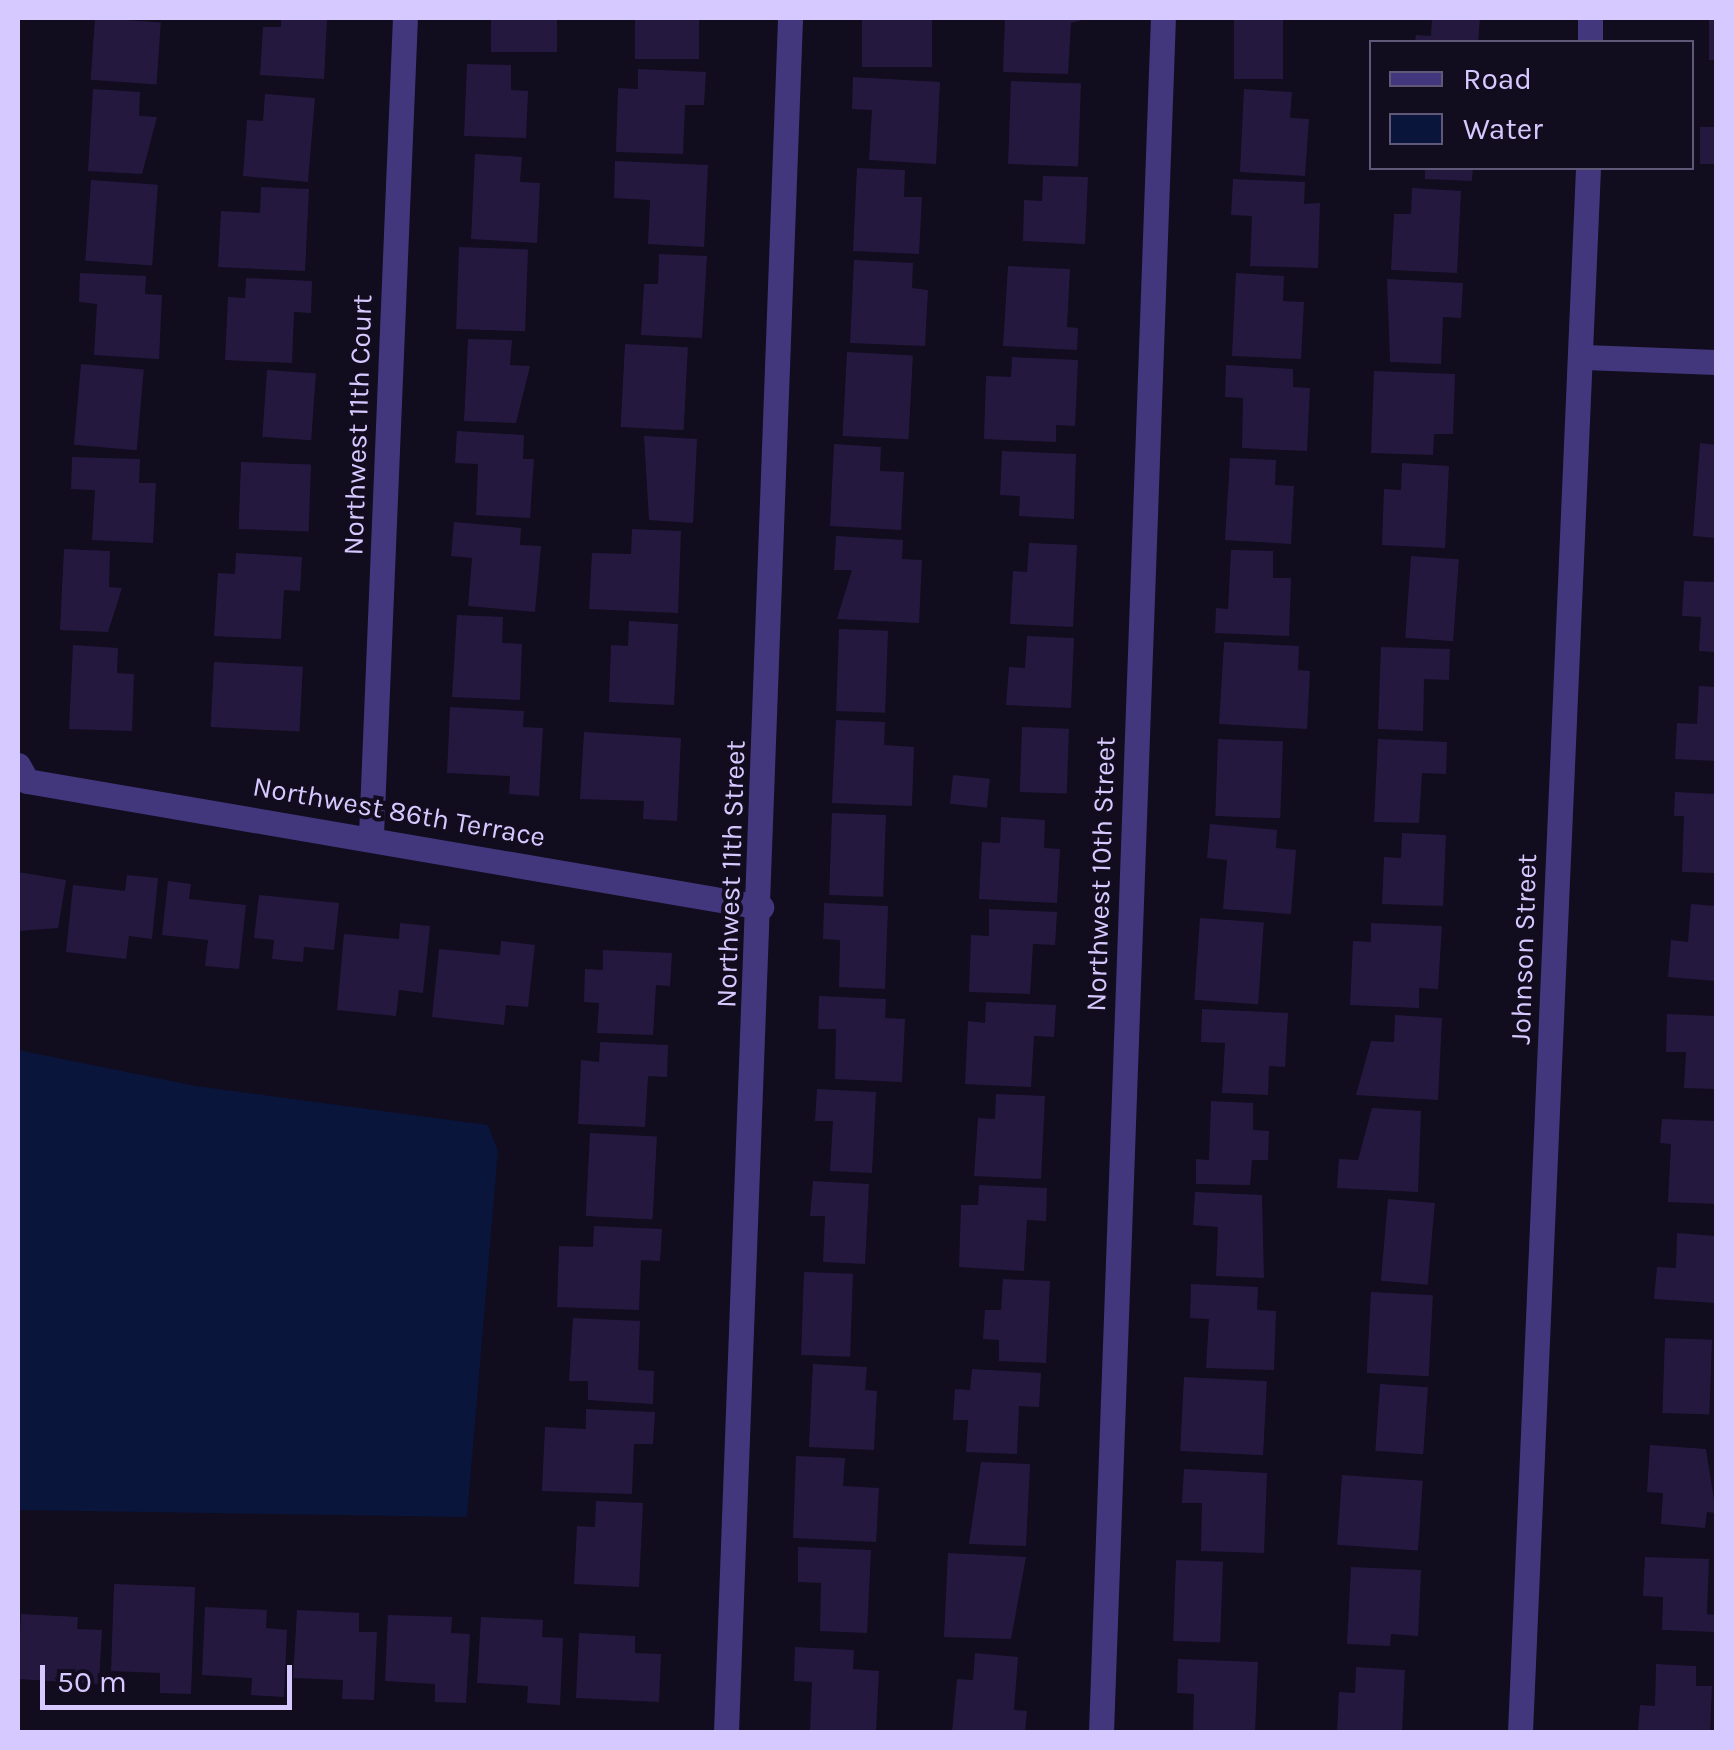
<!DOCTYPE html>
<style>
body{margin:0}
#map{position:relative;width:1734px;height:1750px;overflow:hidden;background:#110c1e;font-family:Karla,sans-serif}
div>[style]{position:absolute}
.water>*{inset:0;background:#09153a}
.building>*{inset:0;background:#25183f;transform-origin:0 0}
.minor>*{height:25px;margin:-12.5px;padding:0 12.5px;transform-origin:12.5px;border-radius:12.5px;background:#42377d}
span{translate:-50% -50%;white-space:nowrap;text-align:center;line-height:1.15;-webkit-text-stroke:8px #110c1e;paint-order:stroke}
.street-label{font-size:28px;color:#d6c9ff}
.frame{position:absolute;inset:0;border:20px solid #d6c9ff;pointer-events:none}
.legend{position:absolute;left:1369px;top:40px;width:325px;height:130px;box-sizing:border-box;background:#110c1e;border:2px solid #605878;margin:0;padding:12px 18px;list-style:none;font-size:30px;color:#d6c9ff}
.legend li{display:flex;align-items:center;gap:20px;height:50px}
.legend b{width:50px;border:2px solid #605878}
.scale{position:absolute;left:40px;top:1665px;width:252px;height:45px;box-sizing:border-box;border:5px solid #d6c9ff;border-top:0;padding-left:12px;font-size:30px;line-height:35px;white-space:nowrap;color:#d6c9ff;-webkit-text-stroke:8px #110c1e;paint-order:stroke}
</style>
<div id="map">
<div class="water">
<div style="clip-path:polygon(18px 1050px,196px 1086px,488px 1125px,498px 1151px,467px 1517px,18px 1510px)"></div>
</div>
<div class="building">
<div style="left:95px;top:18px;width:66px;height:62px;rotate:4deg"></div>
<div style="clip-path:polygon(281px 18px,327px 18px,324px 79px,260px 75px,263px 27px,281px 27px)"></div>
<div style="left:491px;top:18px;width:66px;height:34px"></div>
<div style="left:635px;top:18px;width:64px;height:41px"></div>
<div style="left:862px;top:18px;width:70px;height:49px"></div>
<div style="clip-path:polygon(1005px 18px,1090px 18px,1071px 23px,1068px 74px,1003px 72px)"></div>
<div style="left:1234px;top:18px;width:49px;height:61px"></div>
<div style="clip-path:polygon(1432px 18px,1480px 18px,1478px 42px,1415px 42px,1416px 35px,1431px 36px)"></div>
<div style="left:1709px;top:18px;width:7px;height:42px"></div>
<div style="clip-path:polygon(467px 64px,511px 65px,511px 90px,528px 91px,526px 138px,464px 136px)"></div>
<div style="clip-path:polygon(638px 69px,706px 72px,704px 105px,685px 105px,683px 154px,616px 152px,618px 88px,638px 89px)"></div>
<div style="clip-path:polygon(853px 77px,940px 82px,936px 164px,869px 160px,872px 110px,852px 109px)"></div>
<div style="left:1011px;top:81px;width:70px;height:83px;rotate:2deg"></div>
<div style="clip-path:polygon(93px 89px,140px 92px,139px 116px,157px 117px,142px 174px,88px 171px)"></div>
<div style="clip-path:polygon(1244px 89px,1292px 92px,1290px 118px,1309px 119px,1305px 176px,1240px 172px)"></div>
<div style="clip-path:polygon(265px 94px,315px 98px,308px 182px,243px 176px,247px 120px,263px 121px)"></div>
<div style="left:1700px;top:127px;width:16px;height:37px"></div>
<div style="clip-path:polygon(475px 154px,522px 157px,520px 182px,540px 183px,537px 243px,471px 239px)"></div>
<div style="clip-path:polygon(615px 161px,708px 165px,704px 247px,648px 244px,650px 200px,614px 198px)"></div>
<div style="clip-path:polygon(857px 168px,905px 170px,904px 197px,922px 197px,919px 254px,853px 251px)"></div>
<div style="clip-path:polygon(1425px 168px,1473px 168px,1472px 181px,1425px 179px)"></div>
<div style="clip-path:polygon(1043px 176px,1088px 177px,1085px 244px,1023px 241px,1024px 200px,1042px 201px)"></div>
<div style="clip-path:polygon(1233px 179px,1305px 182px,1304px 204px,1320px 203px,1318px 268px,1250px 266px,1252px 216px,1231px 215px)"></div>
<div style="left:91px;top:180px;width:67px;height:81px;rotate:4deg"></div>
<div style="clip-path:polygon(261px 187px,309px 189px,305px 271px,218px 267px,221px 211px,260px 213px)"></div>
<div style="clip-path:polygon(1412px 188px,1461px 191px,1457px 273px,1391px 270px,1394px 214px,1411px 214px)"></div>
<div style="left:459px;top:247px;width:69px;height:82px;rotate:2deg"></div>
<div style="clip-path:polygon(659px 254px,707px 256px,702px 338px,641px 335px,644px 284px,658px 284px)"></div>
<div style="clip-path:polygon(854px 260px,913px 263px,912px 288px,928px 290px,925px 346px,850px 343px)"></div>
<div style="clip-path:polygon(1008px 266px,1070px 269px,1067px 327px,1078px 328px,1077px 350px,1003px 346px)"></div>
<div style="clip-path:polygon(80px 273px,146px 276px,145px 294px,162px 295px,159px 359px,94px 355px,97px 304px,79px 302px)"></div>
<div style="clip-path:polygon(1236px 273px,1284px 276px,1283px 301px,1304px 302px,1301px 359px,1232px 356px)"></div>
<div style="clip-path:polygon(246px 278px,312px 281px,311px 313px,294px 312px,292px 363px,225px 360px,228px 297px,245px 298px)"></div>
<div style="clip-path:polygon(1387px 279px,1463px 283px,1461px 318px,1443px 317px,1441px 364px,1390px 362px)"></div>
<div style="clip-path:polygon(468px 339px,512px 340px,510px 365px,530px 366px,516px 423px,464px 421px)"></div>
<div style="left:625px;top:344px;width:63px;height:83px;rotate:3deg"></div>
<div style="left:847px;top:352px;width:66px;height:84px;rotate:3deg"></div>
<div style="clip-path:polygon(1012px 357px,1078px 360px,1075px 426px,1056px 425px,1056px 442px,984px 439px,986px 376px,1011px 377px)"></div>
<div style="left:81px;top:364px;width:63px;height:81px;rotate:5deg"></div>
<div style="clip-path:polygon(1226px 365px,1293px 369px,1293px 387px,1310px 388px,1307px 451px,1242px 448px,1243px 398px,1225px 397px)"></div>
<div style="left:267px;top:370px;width:49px;height:67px;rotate:4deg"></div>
<div style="clip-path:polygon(1374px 371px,1455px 374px,1453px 434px,1434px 434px,1433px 455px,1371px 453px)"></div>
<div style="clip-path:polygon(457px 431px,524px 435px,523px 459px,534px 459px,530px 518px,476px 515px,478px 464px,455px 463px)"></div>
<div style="clip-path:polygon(644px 436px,697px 439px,693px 523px,649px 520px)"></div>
<div style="clip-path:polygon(1700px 443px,1716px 445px,1716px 538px,1693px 536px)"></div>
<div style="clip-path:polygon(834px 444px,881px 447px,880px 471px,904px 472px,901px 530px,830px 526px)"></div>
<div style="clip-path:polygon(1002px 451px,1076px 454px,1074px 519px,1019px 516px,1020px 496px,1000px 495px)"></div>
<div style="clip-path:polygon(72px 457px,140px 459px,139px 483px,156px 483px,153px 543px,92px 540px,95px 490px,71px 489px)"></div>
<div style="clip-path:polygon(1230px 458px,1276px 460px,1275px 485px,1294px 486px,1291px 544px,1225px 540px)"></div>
<div style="left:241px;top:462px;width:70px;height:67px;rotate:2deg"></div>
<div style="clip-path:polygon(1402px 463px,1449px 466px,1445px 548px,1382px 545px,1384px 489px,1401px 490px)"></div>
<div style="clip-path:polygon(454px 522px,521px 528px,520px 545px,541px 546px,535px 612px,468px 606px,472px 558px,451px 556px)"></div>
<div style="clip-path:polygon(632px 529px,681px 531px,678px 613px,589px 609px,592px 553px,631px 554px)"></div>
<div style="clip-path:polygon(836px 536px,903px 540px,902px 559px,922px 560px,919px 623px,837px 619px,852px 570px,834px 570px)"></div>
<div style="clip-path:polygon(1029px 543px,1077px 545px,1073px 627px,1010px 624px,1013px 571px,1027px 572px)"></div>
<div style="clip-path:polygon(64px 549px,110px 551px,109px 587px,122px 588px,108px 632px,60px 630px)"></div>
<div style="clip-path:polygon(1231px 550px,1273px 551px,1273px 578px,1291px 578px,1289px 636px,1215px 633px,1216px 608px,1228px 609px)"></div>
<div style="clip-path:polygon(236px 553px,302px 557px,300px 591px,284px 590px,281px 639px,214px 636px,218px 573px,235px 574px)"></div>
<div style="left:1411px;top:556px;width:48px;height:82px;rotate:4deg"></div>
<div style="clip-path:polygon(1684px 581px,1716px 582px,1716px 652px,1699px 651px,1701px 617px,1682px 616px)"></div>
<div style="clip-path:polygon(457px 615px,503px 617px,502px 643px,522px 644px,520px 700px,452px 697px)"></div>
<div style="clip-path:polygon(629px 621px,678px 624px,674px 705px,609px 702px,611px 645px,628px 646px)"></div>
<div style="left:839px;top:629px;width:49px;height:82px;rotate:2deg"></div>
<div style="clip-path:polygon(1027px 636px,1074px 638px,1071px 708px,1006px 705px,1009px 667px,1025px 668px)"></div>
<div style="clip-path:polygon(1224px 642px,1299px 646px,1298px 670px,1310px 671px,1307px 729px,1219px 724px)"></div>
<div style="clip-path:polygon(73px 645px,118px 648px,117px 673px,134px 674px,132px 731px,69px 729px)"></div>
<div style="clip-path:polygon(1381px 647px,1450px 649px,1449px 680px,1424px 679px,1423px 731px,1378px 729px)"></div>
<div style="left:214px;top:662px;width:89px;height:65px;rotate:3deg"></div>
<div style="clip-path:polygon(1699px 686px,1716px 687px,1716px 761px,1675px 759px,1677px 723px,1697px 724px)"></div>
<div style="clip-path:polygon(450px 707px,524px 711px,523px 727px,543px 728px,539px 796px,509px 794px,510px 776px,447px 773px)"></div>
<div style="clip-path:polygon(836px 720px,885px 722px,884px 745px,914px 747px,912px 806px,832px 803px)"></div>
<div style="left:1022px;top:727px;width:47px;height:65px;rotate:2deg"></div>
<div style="clip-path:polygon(584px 732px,681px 738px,677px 821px,643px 819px,644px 801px,580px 799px)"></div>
<div style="left:1218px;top:739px;width:65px;height:77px;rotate:2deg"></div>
<div style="clip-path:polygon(1378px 739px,1447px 742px,1446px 774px,1422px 773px,1419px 823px,1374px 822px)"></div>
<div style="left:953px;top:775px;width:37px;height:29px;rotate:6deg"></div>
<div style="clip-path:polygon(1675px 792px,1716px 794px,1716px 873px,1682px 872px,1684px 816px,1674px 816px)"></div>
<div style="left:832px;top:813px;width:54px;height:82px;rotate:2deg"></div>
<div style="clip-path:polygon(1001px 817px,1045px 820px,1044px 848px,1060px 849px,1057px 903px,979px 899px,982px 842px,1000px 843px)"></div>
<div style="clip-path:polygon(1210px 824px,1277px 830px,1276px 848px,1296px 850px,1291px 914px,1223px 909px,1227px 860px,1207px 858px)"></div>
<div style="clip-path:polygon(1402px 833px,1446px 835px,1443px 906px,1382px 904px,1384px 857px,1401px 858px)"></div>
<div style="clip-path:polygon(18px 872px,66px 880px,58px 928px,18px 931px)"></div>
<div style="clip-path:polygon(127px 875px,158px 878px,152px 939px,129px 936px,126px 959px,66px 952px,73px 885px,125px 891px)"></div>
<div style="clip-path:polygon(168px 881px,191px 884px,189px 899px,246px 905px,239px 969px,205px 966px,208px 940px,162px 935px)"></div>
<div style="clip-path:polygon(259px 895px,339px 903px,334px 950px,304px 947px,303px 962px,272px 959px,274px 940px,254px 938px)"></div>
<div style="clip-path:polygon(824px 903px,888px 906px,885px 989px,839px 987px,840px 940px,823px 939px)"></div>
<div style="clip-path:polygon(1691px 904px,1716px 906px,1716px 981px,1668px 977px,1671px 940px,1688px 942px)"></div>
<div style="clip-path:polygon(989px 909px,1057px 912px,1055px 945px,1033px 944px,1030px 994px,969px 992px,971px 935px,989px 936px)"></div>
<div style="left:1200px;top:918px;width:64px;height:82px;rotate:4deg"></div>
<div style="clip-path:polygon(400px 923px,430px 926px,423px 993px,399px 990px,396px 1016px,337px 1010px,344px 934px,399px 939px)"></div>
<div style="clip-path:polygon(1371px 923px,1442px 926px,1438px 989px,1419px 988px,1419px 1008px,1350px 1005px,1353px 941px,1371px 942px)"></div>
<div style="clip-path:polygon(501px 941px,535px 945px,528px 1007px,506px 1005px,504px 1025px,432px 1017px,439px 949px,500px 955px)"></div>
<div style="clip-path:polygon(603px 950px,672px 953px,670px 986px,656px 985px,653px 1035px,597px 1033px,599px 1003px,584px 1002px,585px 969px,603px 970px)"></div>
<div style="clip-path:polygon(819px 996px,886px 999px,885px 1018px,905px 1019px,902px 1082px,835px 1079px,836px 1029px,818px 1029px)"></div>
<div style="clip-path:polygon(986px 1002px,1056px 1005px,1054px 1037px,1034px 1036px,1031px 1087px,965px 1084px,968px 1021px,985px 1023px)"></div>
<div style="clip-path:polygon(1202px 1009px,1288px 1013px,1285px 1067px,1269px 1066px,1268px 1095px,1222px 1093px,1225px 1043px,1201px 1042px)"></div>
<div style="clip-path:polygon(1667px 1014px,1716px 1016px,1716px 1089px,1684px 1088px,1686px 1052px,1666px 1052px)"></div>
<div style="clip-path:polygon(1395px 1015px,1442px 1018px,1438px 1100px,1356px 1095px,1371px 1041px,1394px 1042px)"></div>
<div style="clip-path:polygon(600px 1042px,668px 1045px,667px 1077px,648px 1076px,645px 1127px,578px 1124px,581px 1060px,599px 1062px)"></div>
<div style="clip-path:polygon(817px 1089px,876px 1092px,872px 1173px,830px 1171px,833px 1121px,815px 1121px)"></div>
<div style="clip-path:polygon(996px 1094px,1045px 1096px,1041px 1179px,974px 1176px,978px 1118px,995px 1119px)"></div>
<div style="clip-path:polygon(1211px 1101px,1253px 1103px,1253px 1130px,1269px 1131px,1268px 1160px,1252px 1160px,1250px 1185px,1196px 1184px,1196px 1159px,1209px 1160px)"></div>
<div style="clip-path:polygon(1372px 1108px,1421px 1111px,1418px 1192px,1337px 1188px,1339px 1159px,1358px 1160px)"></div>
<div style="clip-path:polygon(1662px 1119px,1716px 1121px,1716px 1204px,1668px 1202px,1671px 1144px,1660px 1143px)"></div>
<div style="left:590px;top:1133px;width:67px;height:83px;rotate:3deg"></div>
<div style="clip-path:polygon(813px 1181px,869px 1184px,865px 1264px,823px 1262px,825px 1216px,810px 1216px)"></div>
<div style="clip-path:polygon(979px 1185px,1047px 1188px,1046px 1221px,1027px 1220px,1024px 1271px,959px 1267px,961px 1205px,978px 1205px)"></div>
<div style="clip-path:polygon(1195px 1192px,1262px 1195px,1264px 1278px,1216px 1276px,1218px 1227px,1193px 1225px)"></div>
<div style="left:1388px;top:1199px;width:47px;height:82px;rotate:5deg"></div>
<div style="clip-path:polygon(594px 1226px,662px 1229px,660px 1261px,641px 1260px,639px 1310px,557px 1307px,559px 1246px,593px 1247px)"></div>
<div style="clip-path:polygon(1677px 1233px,1716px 1236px,1716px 1303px,1654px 1299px,1657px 1267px,1676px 1268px)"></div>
<div style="left:804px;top:1272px;width:49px;height:83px;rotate:2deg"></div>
<div style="clip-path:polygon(1003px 1279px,1050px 1281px,1046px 1363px,999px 1361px,999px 1340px,983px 1339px,985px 1310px,1001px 1310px)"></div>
<div style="clip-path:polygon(1191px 1284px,1258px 1287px,1257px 1310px,1276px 1311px,1274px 1370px,1206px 1368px,1209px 1319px,1190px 1318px)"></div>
<div style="left:1371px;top:1292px;width:62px;height:81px;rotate:3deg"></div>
<div style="clip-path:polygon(573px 1318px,640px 1321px,638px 1370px,654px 1371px,653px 1404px,588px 1400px,588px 1381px,569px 1381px)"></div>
<div style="left:1665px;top:1338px;width:47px;height:75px;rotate:2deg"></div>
<div style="clip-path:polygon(813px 1364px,867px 1367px,865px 1390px,877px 1391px,874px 1450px,809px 1447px)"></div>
<div style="clip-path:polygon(972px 1369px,1041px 1373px,1039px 1407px,1019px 1406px,1017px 1454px,966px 1452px,968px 1420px,953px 1420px,955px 1389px,970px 1390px)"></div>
<div style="left:1184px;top:1377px;width:83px;height:74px;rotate:3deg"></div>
<div style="left:1380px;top:1384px;width:48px;height:67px;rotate:4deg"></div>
<div style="clip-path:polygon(586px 1409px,655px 1412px,653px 1444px,634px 1444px,632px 1494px,542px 1491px,545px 1427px,586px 1429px)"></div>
<div style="clip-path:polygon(1650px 1445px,1706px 1449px,1716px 1513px,1707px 1512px,1705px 1528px,1661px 1524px,1663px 1493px,1647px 1492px)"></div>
<div style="clip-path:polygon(796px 1456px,845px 1458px,843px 1486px,879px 1488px,876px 1542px,793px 1538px)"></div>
<div style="clip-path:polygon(981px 1462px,1030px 1464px,1026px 1546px,969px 1544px)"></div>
<div style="clip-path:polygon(1184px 1469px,1267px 1473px,1264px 1553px,1201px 1551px,1202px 1503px,1182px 1503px)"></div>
<div style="left:1342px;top:1475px;width:81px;height:70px;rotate:4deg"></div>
<div style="clip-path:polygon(596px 1501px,643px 1503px,639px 1587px,574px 1584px,577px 1526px,595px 1527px)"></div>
<div style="clip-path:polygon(798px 1547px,871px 1550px,867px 1633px,820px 1631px,821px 1583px,798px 1582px)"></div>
<div style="clip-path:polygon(948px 1553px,1026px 1557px,1011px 1639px,944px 1637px)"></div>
<div style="clip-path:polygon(1645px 1557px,1709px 1559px,1707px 1614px,1716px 1615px,1716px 1632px,1662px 1630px,1663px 1597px,1643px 1596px)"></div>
<div style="left:1176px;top:1560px;width:47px;height:81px;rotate:2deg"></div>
<div style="clip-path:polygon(1351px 1567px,1421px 1570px,1418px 1636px,1391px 1634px,1390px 1646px,1347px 1644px)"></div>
<div style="clip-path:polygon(114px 1584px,195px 1587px,191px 1694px,160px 1693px,160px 1673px,111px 1671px)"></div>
<div style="clip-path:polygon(205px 1607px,267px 1610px,266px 1628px,287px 1630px,284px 1697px,251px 1695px,252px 1678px,202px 1675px)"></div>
<div style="clip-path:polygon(297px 1610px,359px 1613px,359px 1632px,377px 1632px,374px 1700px,342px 1699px,343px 1680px,293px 1678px)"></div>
<div style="clip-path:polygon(21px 1614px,78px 1617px,77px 1629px,102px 1630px,99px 1684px,18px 1679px)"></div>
<div style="clip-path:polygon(388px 1615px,452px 1617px,451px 1633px,470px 1634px,466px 1703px,435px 1702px,435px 1684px,385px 1681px)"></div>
<div style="clip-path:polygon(481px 1617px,543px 1620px,542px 1637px,563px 1638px,560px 1705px,527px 1703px,528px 1686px,477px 1683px)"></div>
<div style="clip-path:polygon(579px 1633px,635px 1636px,635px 1653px,661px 1654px,659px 1702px,576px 1698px)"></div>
<div style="clip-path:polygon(795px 1647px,854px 1650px,853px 1669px,879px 1671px,876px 1732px,810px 1730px,812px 1682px,794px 1681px)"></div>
<div style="clip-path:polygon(975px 1653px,1018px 1657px,1014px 1710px,1027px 1711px,1025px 1732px,952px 1732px,957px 1679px,973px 1680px)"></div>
<div style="clip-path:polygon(1178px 1659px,1258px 1662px,1255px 1732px,1193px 1732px,1194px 1694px,1177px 1693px)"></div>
<div style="clip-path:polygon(1656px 1664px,1696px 1666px,1696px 1686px,1712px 1686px,1710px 1732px,1638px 1731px,1640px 1705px,1655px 1706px)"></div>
<div style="clip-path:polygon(1356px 1667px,1405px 1670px,1402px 1732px,1337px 1732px,1339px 1692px,1355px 1693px)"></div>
</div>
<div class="minor">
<div style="left:1590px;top:42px;width:24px;rotate:-90deg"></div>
<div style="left:1584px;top:357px;width:132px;rotate:2.2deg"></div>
<div style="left:18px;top:765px;width:18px;rotate:61deg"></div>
<div style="left:27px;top:781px;width:745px;rotate:9.74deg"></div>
<div style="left:371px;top:835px;width:818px;rotate:-87.62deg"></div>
<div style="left:726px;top:1732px;width:1715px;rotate:-87.86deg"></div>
<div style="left:1101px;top:1732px;width:1715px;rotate:-87.93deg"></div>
<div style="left:1520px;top:1732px;width:1565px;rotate:-87.51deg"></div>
</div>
<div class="street-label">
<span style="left:358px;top:425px;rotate:-88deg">Northwest 11th Court</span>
<span style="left:399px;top:812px;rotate:10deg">Northwest 86th Terrace</span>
<span style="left:731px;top:874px;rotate:-88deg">Northwest 11th Street</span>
<span style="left:1101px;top:874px;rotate:-88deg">Northwest 10th Street</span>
<span style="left:1524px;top:949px;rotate:-88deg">Johnson Street</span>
</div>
<div class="frame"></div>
<ul class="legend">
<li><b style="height:12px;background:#42377d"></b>Road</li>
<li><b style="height:28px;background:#09153a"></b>Water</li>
</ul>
<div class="scale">50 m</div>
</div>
